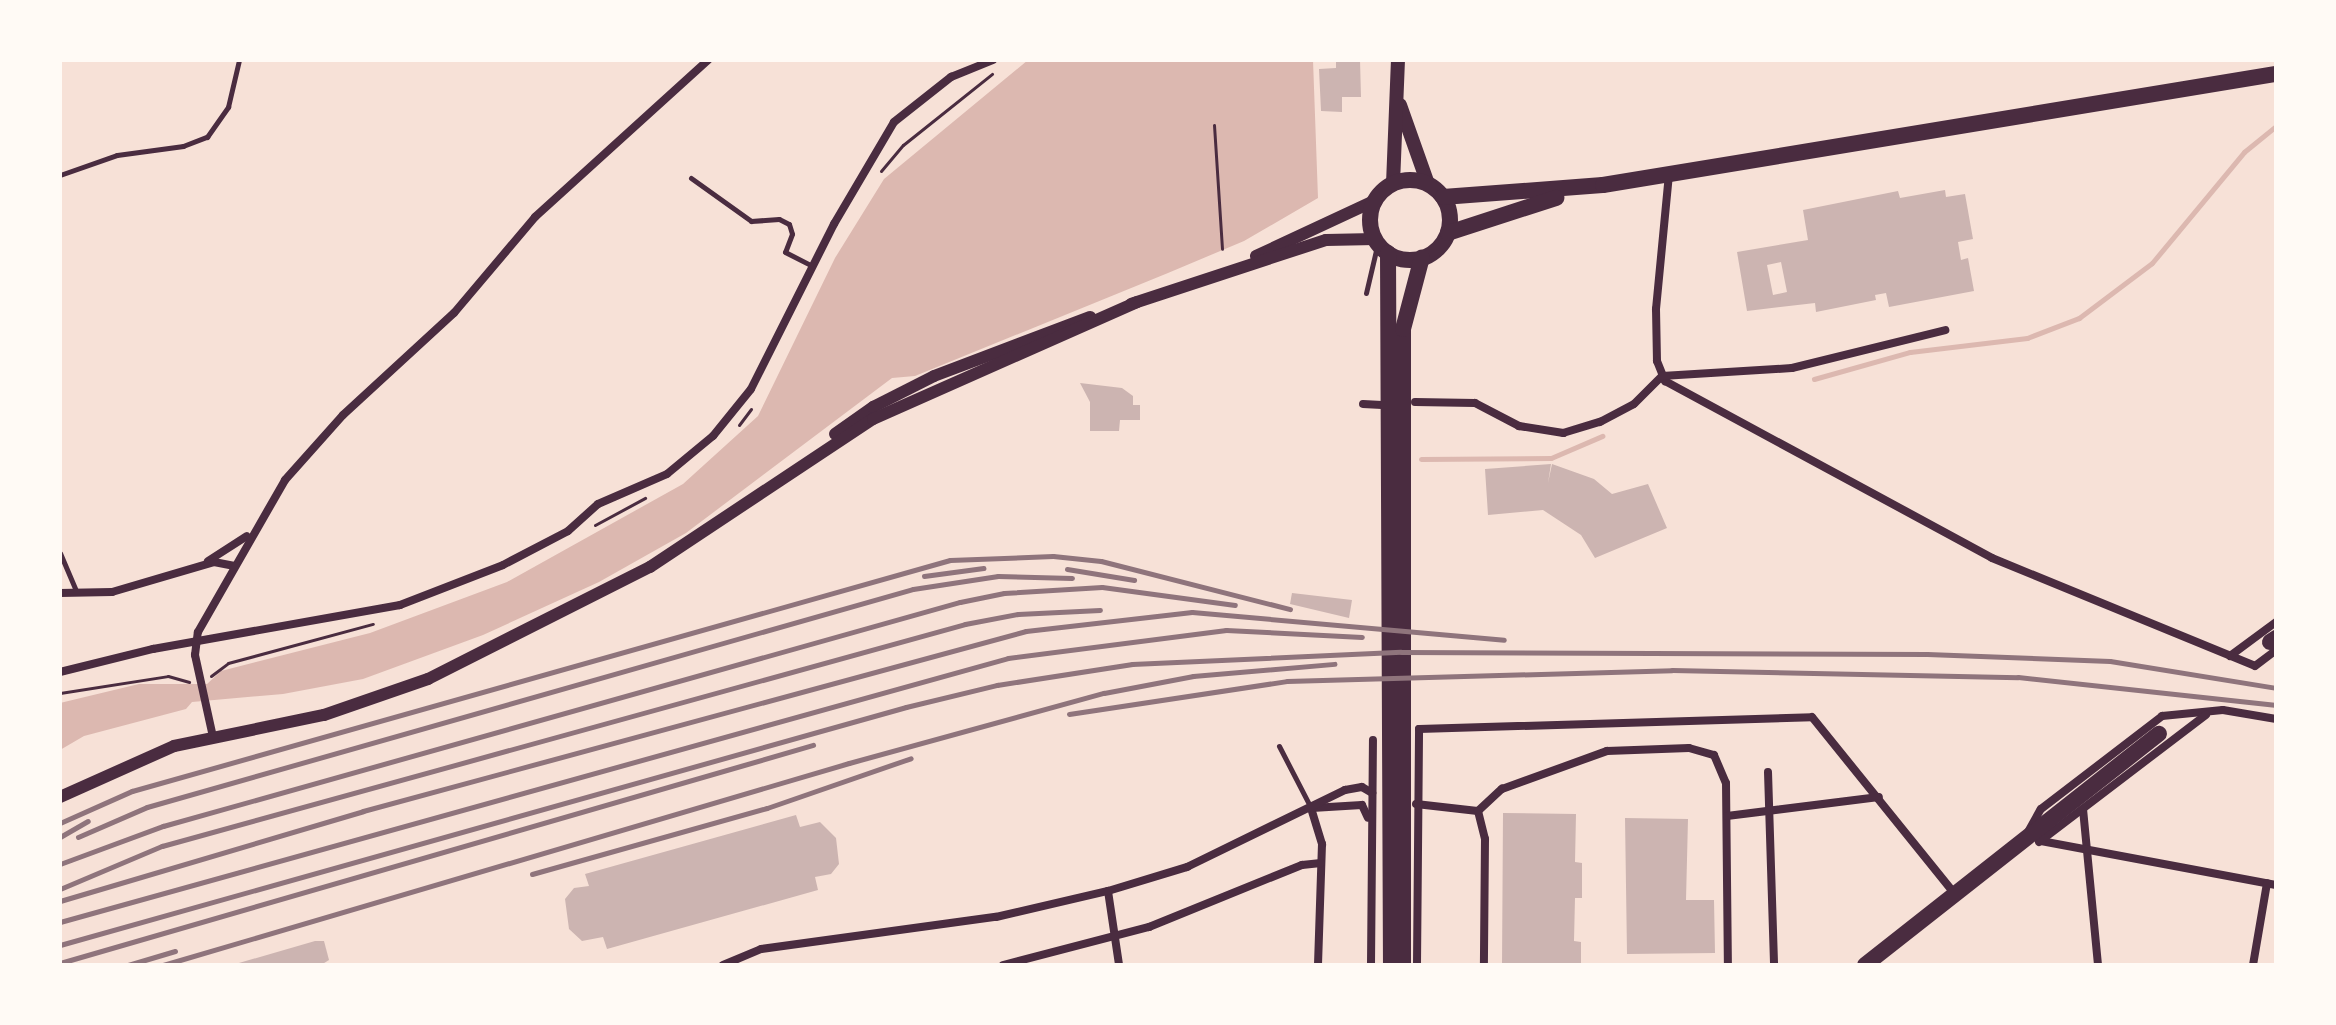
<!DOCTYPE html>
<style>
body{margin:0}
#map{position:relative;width:2336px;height:1025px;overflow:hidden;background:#f7e1d7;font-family:"Libre Baskerville",serif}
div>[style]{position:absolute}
.water>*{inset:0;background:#dcb8b0}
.stream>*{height:5px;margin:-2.5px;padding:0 2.5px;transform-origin:2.5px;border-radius:2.5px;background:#dcb8b0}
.building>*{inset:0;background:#ccb4b1}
.path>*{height:3px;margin:-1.5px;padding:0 1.5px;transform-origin:1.5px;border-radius:1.5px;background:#4a2c40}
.service>*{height:5px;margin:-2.5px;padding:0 2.5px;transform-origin:2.5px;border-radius:2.5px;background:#4a2c40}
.minor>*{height:8px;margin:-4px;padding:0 4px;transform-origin:4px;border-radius:4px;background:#4a2c40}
.tertiary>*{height:12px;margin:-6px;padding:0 6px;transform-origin:6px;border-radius:6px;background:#4a2c40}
.secondary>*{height:14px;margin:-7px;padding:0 7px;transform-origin:7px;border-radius:7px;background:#4a2c40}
.primary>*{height:16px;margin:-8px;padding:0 8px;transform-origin:8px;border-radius:8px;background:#4a2c40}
.primary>.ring{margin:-8px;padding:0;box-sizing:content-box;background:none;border:16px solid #4a2c40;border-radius:50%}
.rail>*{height:5px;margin:-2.5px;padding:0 2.5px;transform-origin:2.5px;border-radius:2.5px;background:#8f747c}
span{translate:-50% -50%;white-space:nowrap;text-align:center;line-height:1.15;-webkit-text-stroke:6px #fffaf5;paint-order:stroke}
.frame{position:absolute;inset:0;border:62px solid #fffaf5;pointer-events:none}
</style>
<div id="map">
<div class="water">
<div style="clip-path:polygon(1028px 60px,1313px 60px,1318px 198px,1244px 241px,1168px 273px,915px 376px,892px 378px,686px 533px,599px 582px,483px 635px,363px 679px,283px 694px,192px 702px,186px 709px,84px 736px,60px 750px,60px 703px,139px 684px,207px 684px,221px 671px,370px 633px,507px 582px,683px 484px,758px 416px,835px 258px,884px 179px)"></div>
</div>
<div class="stream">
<div style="left:1814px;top:379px;width:100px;rotate:-15.7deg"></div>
<div style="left:1910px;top:352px;width:118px;rotate:-6.8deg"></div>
<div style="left:2027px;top:338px;width:56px;rotate:-21deg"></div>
<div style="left:2079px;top:318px;width:91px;rotate:-37deg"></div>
<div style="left:2152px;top:263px;width:144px;rotate:-50.3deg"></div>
<div style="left:2244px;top:152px;width:41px;rotate:-39.1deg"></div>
<div style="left:1421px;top:459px;width:130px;rotate:-0.4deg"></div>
<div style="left:1551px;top:458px;width:56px;rotate:-23.3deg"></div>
</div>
<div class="building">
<div style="clip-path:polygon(1336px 60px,1360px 60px,1361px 97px,1342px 97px,1342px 112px,1321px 111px,1319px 69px,1336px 68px)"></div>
<div style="clip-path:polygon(evenodd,1945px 190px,1946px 197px,1965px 194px,1973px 239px,1958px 242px,1961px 260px,1968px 258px,1974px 291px,1889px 307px,1886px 293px,1875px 295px,1876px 300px,1816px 312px,1815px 303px,1747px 311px,1737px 252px,1808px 240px,1803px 210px,1898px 191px,1900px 198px,1945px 190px,1781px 262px,1787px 292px,1773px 295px,1767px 265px,1781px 262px)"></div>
<div style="clip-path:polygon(1080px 383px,1122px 388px,1133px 396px,1133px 405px,1140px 405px,1140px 420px,1120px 420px,1119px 431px,1090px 431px,1090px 402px)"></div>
<div style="clip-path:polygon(1551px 464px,1548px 483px,1552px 464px,1594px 479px,1612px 494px,1648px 484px,1667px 528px,1595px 558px,1581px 535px,1543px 510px,1488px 515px,1485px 469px)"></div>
<div style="clip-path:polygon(1292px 593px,1352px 600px,1349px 618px,1290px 604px)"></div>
<div style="clip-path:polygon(1503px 813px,1576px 814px,1575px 862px,1582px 863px,1582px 898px,1575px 898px,1574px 941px,1581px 942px,1581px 965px,1502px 965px)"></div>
<div style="clip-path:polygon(796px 815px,800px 827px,820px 822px,836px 838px,839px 864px,831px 874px,815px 877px,818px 890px,607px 949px,603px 937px,582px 941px,569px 929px,565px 899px,574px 888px,589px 886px,585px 874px)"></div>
<div style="clip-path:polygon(1625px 818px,1688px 819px,1686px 900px,1714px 900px,1715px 953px,1627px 954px)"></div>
<div style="clip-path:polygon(315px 941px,324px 941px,329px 960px,321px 965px,232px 965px)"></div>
</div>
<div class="path">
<div style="left:1214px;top:125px;width:124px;rotate:86.3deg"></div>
<div style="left:881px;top:171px;width:34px;rotate:-50deg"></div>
<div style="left:903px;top:145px;width:114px;rotate:-38.6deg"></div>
<div style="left:739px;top:425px;width:20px;rotate:-53deg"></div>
<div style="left:595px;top:525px;width:57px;rotate:-28.4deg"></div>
<div style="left:211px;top:676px;width:21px;rotate:-37deg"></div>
<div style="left:228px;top:663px;width:150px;rotate:-15.1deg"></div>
<div style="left:60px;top:693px;width:109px;rotate:-8.9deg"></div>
<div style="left:168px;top:676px;width:22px;rotate:16deg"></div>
</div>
<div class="service">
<div style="left:60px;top:175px;width:60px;rotate:-19.3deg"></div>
<div style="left:117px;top:155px;width:67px;rotate:-7.8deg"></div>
<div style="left:183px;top:146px;width:26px;rotate:-21deg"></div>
<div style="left:207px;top:137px;width:37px;rotate:-55deg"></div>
<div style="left:228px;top:107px;width:48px;rotate:-76.8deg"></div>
<div style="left:691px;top:178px;width:74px;rotate:35.6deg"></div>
<div style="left:751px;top:221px;width:28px;rotate:-4deg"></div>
<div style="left:779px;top:219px;width:11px;rotate:27deg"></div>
<div style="left:789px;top:224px;width:10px;rotate:73deg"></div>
<div style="left:792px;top:234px;width:19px;rotate:111deg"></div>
<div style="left:785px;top:252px;width:30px;rotate:27deg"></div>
<div style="left:1366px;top:293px;width:52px;rotate:-76.8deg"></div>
<div style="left:60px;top:553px;width:43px;rotate:67deg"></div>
<div style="left:1279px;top:746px;width:70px;rotate:62.7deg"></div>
</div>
<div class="minor">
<div style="left:1669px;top:174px;width:136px;rotate:95.5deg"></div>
<div style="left:1656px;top:309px;width:52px;rotate:88.9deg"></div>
<div style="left:1657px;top:361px;width:22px;rotate:68deg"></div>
<div style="left:1665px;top:381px;width:372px;rotate:28.4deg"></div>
<div style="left:1992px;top:558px;width:284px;rotate:22.3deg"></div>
<div style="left:2255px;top:666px;width:26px;rotate:-37deg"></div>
<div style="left:1415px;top:402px;width:60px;rotate:1deg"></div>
<div style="left:1475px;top:403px;width:50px;rotate:27.6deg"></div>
<div style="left:1519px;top:426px;width:45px;rotate:9deg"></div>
<div style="left:1563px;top:433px;width:39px;rotate:-17deg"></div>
<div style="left:1600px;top:422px;width:38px;rotate:-28deg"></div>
<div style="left:1634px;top:404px;width:40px;rotate:-45deg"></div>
<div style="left:1662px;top:376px;width:130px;rotate:-3.5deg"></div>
<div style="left:1792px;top:368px;width:158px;rotate:-13.9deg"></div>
<div style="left:1363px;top:404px;width:19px;rotate:3deg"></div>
<div style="left:208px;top:561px;width:46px;rotate:-32.7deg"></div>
<div style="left:60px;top:593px;width:52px;rotate:-1.1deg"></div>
<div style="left:112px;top:592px;width:106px;rotate:-16.4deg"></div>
<div style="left:214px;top:562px;width:21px;rotate:11deg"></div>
<div style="left:2230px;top:656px;width:57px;rotate:-36.5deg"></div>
<div style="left:60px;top:672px;width:96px;rotate:-13.9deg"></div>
<div style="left:153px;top:649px;width:251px;rotate:-10.1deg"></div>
<div style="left:400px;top:605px;width:110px;rotate:-21.2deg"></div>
<div style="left:503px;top:565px;width:73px;rotate:-27.6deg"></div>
<div style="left:568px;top:531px;width:40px;rotate:-42deg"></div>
<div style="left:598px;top:504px;width:75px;rotate:-23.5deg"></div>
<div style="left:667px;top:474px;width:60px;rotate:-39.6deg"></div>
<div style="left:713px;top:436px;width:60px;rotate:-51deg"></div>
<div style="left:751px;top:389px;width:185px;rotate:-63.3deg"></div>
<div style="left:834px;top:224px;width:118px;rotate:-59.5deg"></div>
<div style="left:894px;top:122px;width:73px;rotate:-38.3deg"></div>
<div style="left:951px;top:77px;width:45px;rotate:-22deg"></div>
<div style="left:213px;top:737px;width:84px;rotate:-102.4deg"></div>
<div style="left:195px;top:655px;width:23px;rotate:-83deg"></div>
<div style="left:198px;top:632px;width:175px;rotate:-60.2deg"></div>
<div style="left:285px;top:480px;width:87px;rotate:-48.3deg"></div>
<div style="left:343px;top:415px;width:151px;rotate:-42.6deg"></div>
<div style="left:454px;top:313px;width:126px;rotate:-49.8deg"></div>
<div style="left:535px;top:217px;width:234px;rotate:-42.2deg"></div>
<div style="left:1768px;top:772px;width:193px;rotate:88.2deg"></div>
<div style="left:1416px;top:804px;width:62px;rotate:6.4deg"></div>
<div style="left:1311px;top:808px;width:38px;rotate:73deg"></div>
<div style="left:1322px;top:844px;width:121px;rotate:91.9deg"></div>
<div style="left:1312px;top:808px;width:50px;rotate:-3.4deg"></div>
<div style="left:1362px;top:805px;width:14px;rotate:65deg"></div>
<div style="left:2083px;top:809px;width:157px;rotate:84.5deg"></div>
<div style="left:1478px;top:811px;width:33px;rotate:-43deg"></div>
<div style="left:1502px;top:789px;width:112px;rotate:-19.9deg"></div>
<div style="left:1607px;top:751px;width:82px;rotate:-2.1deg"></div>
<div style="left:1689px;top:748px;width:26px;rotate:16deg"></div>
<div style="left:1714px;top:755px;width:30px;rotate:67deg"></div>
<div style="left:1726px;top:783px;width:182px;rotate:89.4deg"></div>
<div style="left:1478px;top:811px;width:29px;rotate:76deg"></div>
<div style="left:1485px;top:839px;width:126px;rotate:90.5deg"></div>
<div style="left:1727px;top:816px;width:153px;rotate:-7.1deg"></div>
<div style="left:2028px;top:832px;width:26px;rotate:-61deg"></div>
<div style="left:2041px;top:809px;width:153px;rotate:-37.5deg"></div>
<div style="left:2162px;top:716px;width:61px;rotate:-5.6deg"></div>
<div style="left:2223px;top:710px;width:54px;rotate:9.6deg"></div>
<div style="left:2041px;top:841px;width:239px;rotate:10.6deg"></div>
<div style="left:2039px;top:842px;width:210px;rotate:-37.3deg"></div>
<div style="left:1108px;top:891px;width:75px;rotate:81.5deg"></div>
<div style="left:723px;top:965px;width:41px;rotate:-22.8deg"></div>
<div style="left:761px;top:949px;width:237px;rotate:-7.8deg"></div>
<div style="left:996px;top:917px;width:115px;rotate:-13.1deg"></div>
<div style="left:1108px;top:891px;width:83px;rotate:-16.9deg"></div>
<div style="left:1187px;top:867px;width:176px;rotate:-26deg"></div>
<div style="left:1345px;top:790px;width:17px;rotate:-10deg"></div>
<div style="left:1362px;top:787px;width:12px;rotate:31deg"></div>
<div style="left:1003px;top:965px;width:151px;rotate:-14.6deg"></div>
<div style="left:1149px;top:927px;width:165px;rotate:-22.1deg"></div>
<div style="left:1302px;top:865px;width:19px;rotate:-6deg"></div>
<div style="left:1371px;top:965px;width:225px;rotate:-89.5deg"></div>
<div style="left:1417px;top:965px;width:236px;rotate:-89.5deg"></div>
<div style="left:1419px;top:729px;width:393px;rotate:-1.7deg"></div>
<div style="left:1812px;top:717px;width:226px;rotate:51.1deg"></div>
<div style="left:2253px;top:965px;width:83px;rotate:-80.3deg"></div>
</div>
<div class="tertiary">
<div style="left:1256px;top:256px;width:132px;rotate:-25deg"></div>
<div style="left:1131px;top:304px;width:205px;rotate:-18.2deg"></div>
<div style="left:1326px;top:240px;width:49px;rotate:-1.2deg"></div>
<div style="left:835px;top:434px;width:47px;rotate:-35.4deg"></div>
<div style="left:873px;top:407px;width:68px;rotate:-26.9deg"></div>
<div style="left:934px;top:376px;width:167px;rotate:-20.7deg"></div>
<div style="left:60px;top:797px;width:125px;rotate:-24.1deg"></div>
<div style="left:174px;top:746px;width:153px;rotate:-11.7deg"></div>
<div style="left:324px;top:715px;width:110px;rotate:-19.1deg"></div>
<div style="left:428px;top:679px;width:249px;rotate:-26.8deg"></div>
<div style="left:650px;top:567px;width:268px;rotate:-33.6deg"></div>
<div style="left:873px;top:419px;width:289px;rotate:-23.9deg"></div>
</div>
<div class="secondary">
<div style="left:1400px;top:105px;width:84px;rotate:70.5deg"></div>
<div style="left:1393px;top:184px;width:124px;rotate:-87.7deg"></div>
</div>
<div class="primary">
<div class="ring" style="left:1370px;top:180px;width:64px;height:64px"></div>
<div style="left:1443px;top:197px;width:160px;rotate:-4.3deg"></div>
<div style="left:1603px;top:185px;width:682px;rotate:-9.37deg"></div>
<div style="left:1448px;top:233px;width:114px;rotate:-18deg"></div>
<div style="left:1388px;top:253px;width:712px;rotate:89.76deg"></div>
<div style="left:2270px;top:642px;width:7px;rotate:-34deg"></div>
<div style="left:1403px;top:965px;width:636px;rotate:-90deg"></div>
<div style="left:1403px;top:329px;width:74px;rotate:-75.2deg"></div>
<div style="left:1865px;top:965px;width:374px;rotate:-38.2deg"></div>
</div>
<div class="rail">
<div style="left:1067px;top:569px;width:68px;rotate:9.3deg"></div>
<div style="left:924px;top:576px;width:60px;rotate:-7.7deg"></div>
<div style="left:1069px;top:714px;width:220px;rotate:-8.6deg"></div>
<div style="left:1287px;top:681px;width:385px;rotate:-1.6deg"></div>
<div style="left:1672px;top:670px;width:346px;rotate:1.2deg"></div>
<div style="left:2018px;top:677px;width:260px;rotate:6.2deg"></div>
<div style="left:60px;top:823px;width:79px;rotate:-24deg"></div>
<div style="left:132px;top:791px;width:850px;rotate:-15.77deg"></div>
<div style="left:950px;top:560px;width:103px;rotate:-2.2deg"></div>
<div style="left:1053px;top:556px;width:48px;rotate:5.9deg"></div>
<div style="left:1101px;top:561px;width:195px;rotate:14.3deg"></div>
<div style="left:60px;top:837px;width:32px;rotate:-30deg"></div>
<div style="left:78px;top:837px;width:75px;rotate:-23.5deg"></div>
<div style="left:147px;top:807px;width:796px;rotate:-15.89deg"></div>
<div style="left:913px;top:589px;width:86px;rotate:-8.7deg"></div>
<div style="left:998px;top:576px;width:74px;rotate:1.5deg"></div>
<div style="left:60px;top:864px;width:110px;rotate:-20.3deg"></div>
<div style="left:163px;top:826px;width:828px;rotate:-15.7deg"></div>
<div style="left:960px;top:602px;width:45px;rotate:-11.6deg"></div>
<div style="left:1004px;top:593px;width:98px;rotate:-3.5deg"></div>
<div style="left:1102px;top:587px;width:134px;rotate:7.7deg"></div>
<div style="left:532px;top:874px;width:244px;rotate:-15.7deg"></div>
<div style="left:767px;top:808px;width:152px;rotate:-19.1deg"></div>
<div style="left:60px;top:889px;width:111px;rotate:-22.9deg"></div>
<div style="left:162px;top:846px;width:833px;rotate:-15.45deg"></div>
<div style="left:965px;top:624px;width:54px;rotate:-10.7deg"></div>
<div style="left:1018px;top:614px;width:82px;rotate:-2.8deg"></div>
<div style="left:60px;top:901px;width:316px;rotate:-16.5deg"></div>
<div style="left:363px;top:811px;width:687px;rotate:-15.19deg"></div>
<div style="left:1026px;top:631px;width:167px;rotate:-6.5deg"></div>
<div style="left:1192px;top:612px;width:313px;rotate:5.1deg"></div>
<div style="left:60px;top:922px;width:984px;rotate:-15.56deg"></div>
<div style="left:1008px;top:658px;width:220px;rotate:-7.3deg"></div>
<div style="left:1226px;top:630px;width:136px;rotate:2.9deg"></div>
<div style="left:60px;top:945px;width:879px;rotate:-15.71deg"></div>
<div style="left:906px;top:707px;width:94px;rotate:-13.6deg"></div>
<div style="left:997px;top:685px;width:137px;rotate:-8.8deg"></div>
<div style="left:1132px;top:664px;width:269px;rotate:-2.6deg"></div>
<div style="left:1401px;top:652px;width:526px;rotate:0.22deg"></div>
<div style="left:1927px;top:654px;width:183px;rotate:2.2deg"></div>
<div style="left:2110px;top:661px;width:168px;rotate:9.2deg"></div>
<div style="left:60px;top:963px;width:784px;rotate:-16.15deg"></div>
<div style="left:128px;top:965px;width:49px;rotate:-16.6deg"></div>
<div style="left:163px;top:965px;width:715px;rotate:-16.41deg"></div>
<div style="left:849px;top:763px;width:264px;rotate:-15.4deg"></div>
<div style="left:1104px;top:693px;width:91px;rotate:-10.8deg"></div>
<div style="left:1193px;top:676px;width:142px;rotate:-4.9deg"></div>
</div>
<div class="frame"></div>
</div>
